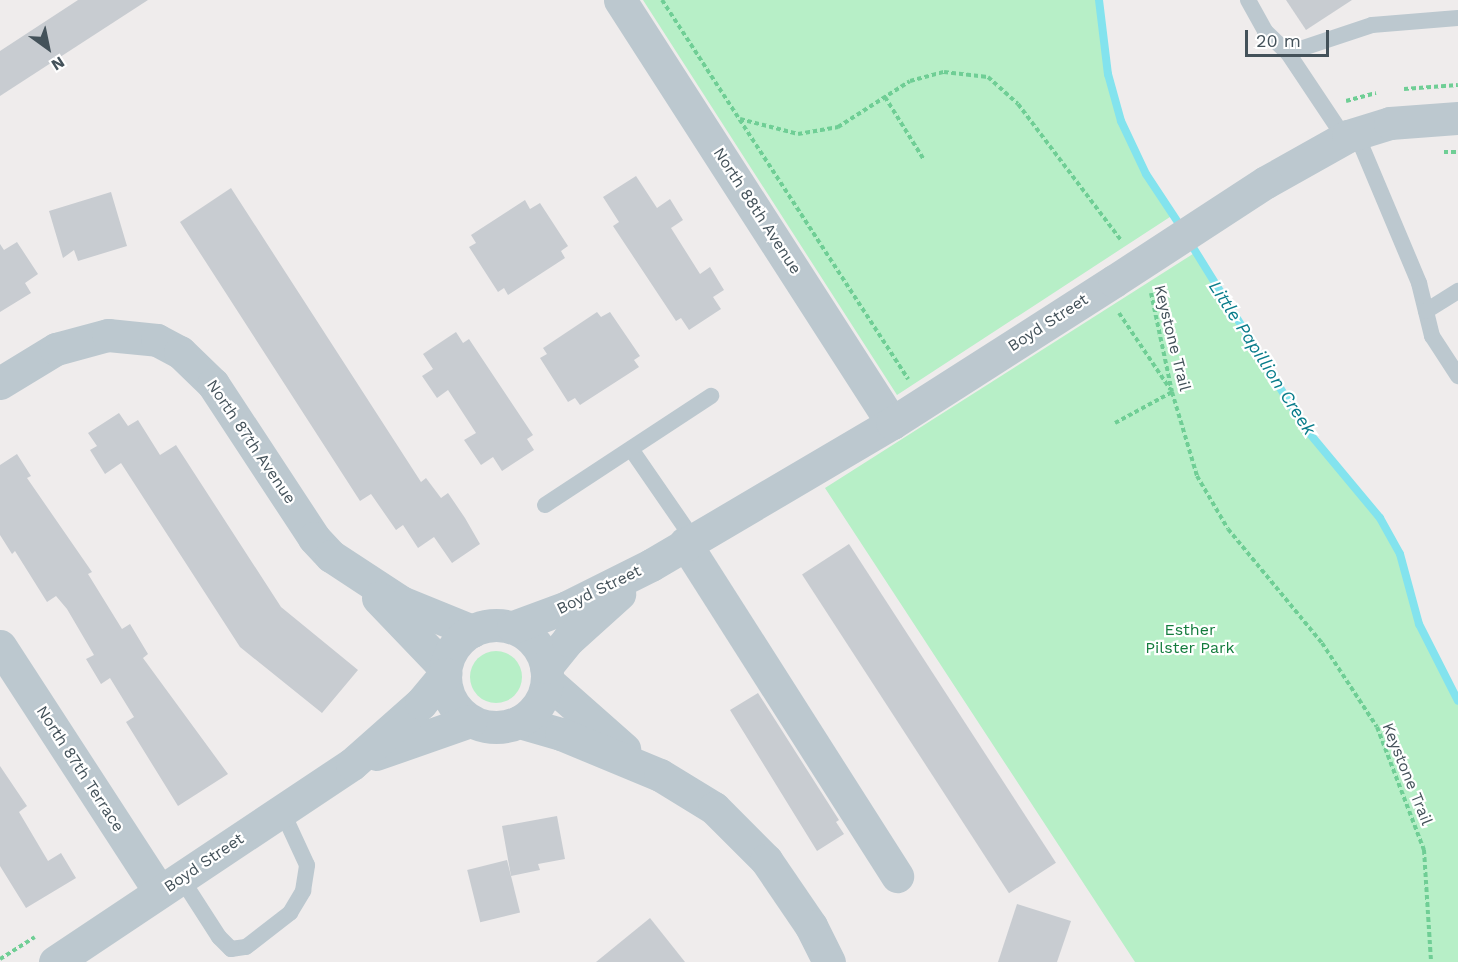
<!DOCTYPE html>
<style>
body{margin:0}
#map{position:relative;width:1458px;height:962px;overflow:hidden;background:#efecec;font-family:"Work Sans",sans-serif}
div>[style]{position:absolute}
.green>*{inset:0;background:#b7efc7}
.round{border-radius:50%}
.stream>*{height:8px;margin:-4px;padding:0 4px;transform-origin:4px;border-radius:4px;background:#83e3ee}
.building>*{inset:0;background:#c8ccd1;transform-origin:0 0}
.path>*{height:4px;margin-top:-2px;transform-origin:0;background:repeating-linear-gradient(90deg,#6fce95 0 4.5px,transparent 0 7.5px)}
.service>*{height:16px;margin:-8px;padding:0 8px;transform-origin:8px;border-radius:8px;background:#bcc8cf}
.minor>*{height:33px;margin:-16.5px;padding:0 16.5px;transform-origin:16.5px;border-radius:16.5px;background:#bcc8cf}
.tertiary>*{height:33px;margin:-16.5px;padding:0 16.5px;transform-origin:16.5px;border-radius:16.5px;background:#bcc8cf}
.tertiary>.ring{margin:-16.5px;padding:0;box-sizing:content-box;background:none;border:33px solid #bcc8cf;border-radius:50%}
.tertiary-bridge>*{height:33px;margin:-16.5px;padding:0 16.5px;transform-origin:16.5px;border-radius:16.5px;background:#bcc8cf}
span{translate:-50% -50%;white-space:nowrap;text-align:center;line-height:1.15;-webkit-text-stroke:4.5px #fff;paint-order:stroke}
.street-label{font-size:16px;color:#44525a}
.park-label{font-size:16px;color:#147c3d}
.water-label{font-size:18px;color:#0a7d8b;font-style:italic}
.north{position:absolute;left:18px;top:18px;width:60px;height:60px;-webkit-text-stroke:4px #fff;paint-order:stroke;rotate:147deg;font-size:16px;font-weight:700;line-height:24px;text-align:center;color:#44525a}
.north::after{content:'';display:block;margin:auto;width:21px;height:27px;background:#44525a;clip-path:polygon(50% 0,100% 100%,50% 72%,0 100%)}
.scale{position:absolute;left:1245px;top:30px;width:84px;height:27px;box-sizing:border-box;border:3px solid #44525a;border-top:0;padding-left:8px;font-size:18px;line-height:21px;white-space:nowrap;color:#44525a;-webkit-text-stroke:4px #fff;paint-order:stroke}
</style>
<div id="map">
<div class="green">
<div style="clip-path:polygon(643px 0,1099px 0,1108px 74px,1121px 121px,1146px 174px,1173px 215px,897px 395px)"></div>
<div style="clip-path:polygon(1196px 252px,1305px 428px,1380px 518px,1400px 554px,1419px 624px,1458px 701px,1458px 962px,1135px 962px,825px 488px)"></div>
<div class="round" style="left:470px;top:651px;width:52px;height:52px"></div>
</div>
<div class="stream">
<div style="left:1099px;top:0;width:75px;rotate:83.1deg"></div>
<div style="left:1108px;top:74px;width:49px;rotate:74.5deg"></div>
<div style="left:1121px;top:121px;width:59px;rotate:64.7deg"></div>
<div style="left:1146px;top:174px;width:67px;rotate:56.5deg"></div>
<div style="left:1189px;top:241px;width:220px;rotate:58.2deg"></div>
<div style="left:1305px;top:428px;width:117px;rotate:50.2deg"></div>
<div style="left:1380px;top:518px;width:41px;rotate:60.9deg"></div>
<div style="left:1400px;top:554px;width:73px;rotate:74.8deg"></div>
<div style="left:1419px;top:624px;width:86px;rotate:63.1deg"></div>
</div>
<div class="building">
<div style="clip-path:polygon(78px 0,148px 0,0 96px,0 51px)"></div>
<div style="clip-path:polygon(1286px 0,1352px 0,1306px 30px)"></div>
<div style="clip-path:polygon(636px 176px,657px 208px,670px 199px,683px 220px,671px 228px,700px 274px,710px 267px,724px 290px,713px 297px,721px 309px,689px 330px,681px 318px,676px 321px,613px 226px,619px 222px,603px 197px)"></div>
<div style="clip-path:polygon(231px 188px,421px 482px,426px 478px,441px 498px,448px 493px,465px 518px,480px 544px,452px 563px,434px 537px,418px 548px,403px 525px,396px 530px,371px 494px,360px 501px,180px 222px)"></div>
<div style="clip-path:polygon(111px 192px,127px 246px,78px 261px,74px 250px,63px 258px,49px 211px)"></div>
<div style="clip-path:polygon(525px 200px,530px 209px,540px 203px,568px 246px,561px 251px,565px 258px,508px 295px,504px 288px,498px 292px,469px 247px,476px 243px,471px 235px)"></div>
<div style="clip-path:polygon(17px 242px,38px 274px,25px 283px,31px 293px,0 312px,0 244px,4px 250px)"></div>
<div style="clip-path:polygon(597px 312px,601px 317px,610px 312px,640px 356px,634px 360px,639px 367px,580px 405px,575px 398px,568px 402px,540px 358px,547px 354px,543px 348px)"></div>
<div style="clip-path:polygon(456px 332px,463px 343px,469px 339px,533px 435px,527px 439px,534px 450px,502px 471px,493px 457px,481px 465px,464px 440px,476px 433px,448px 390px,437px 398px,422px 376px,433px 369px,423px 354px)"></div>
<div style="clip-path:polygon(119px 413px,128px 426px,138px 420px,160px 455px,176px 445px,281px 607px,358px 670px,322px 713px,240px 647px,121px 463px,105px 474px,90px 450px,97px 446px,88px 433px)"></div>
<div style="clip-path:polygon(17px 454px,31px 476px,27px 478px,92px 572px,88px 574px,122px 629px,130px 624px,148px 654px,143px 658px,228px 774px,178px 806px,126px 722px,134px 717px,110px 678px,101px 684px,86px 659px,94px 655px,67px 609px,56px 596px,47px 602px,15px 551px,12px 554px,0 535px,0 465px)"></div>
<div style="left:849px;top:544px;width:380px;height:56px;rotate:57deg"></div>
<div style="clip-path:polygon(758px 693px,839px 820px,836px 822px,844px 834px,817px 851px,730px 710px)"></div>
<div style="clip-path:polygon(0 766px,27px 806px,19px 812px,48px 861px,61px 853px,76px 878px,26px 908px,0 866px)"></div>
<div style="clip-path:polygon(557px 816px,565px 859px,538px 864px,540px 870px,511px 876px,502px 826px)"></div>
<div style="left:507px;top:860px;width:54px;height:41px;rotate:76deg"></div>
<div style="clip-path:polygon(1017px 904px,1071px 921px,1057px 962px,998px 962px)"></div>
<div style="clip-path:polygon(650px 918px,685px 962px,596px 962px)"></div>
</div>
<div class="path">
<div style="left:662px;top:0;width:452px;rotate:57deg"></div>
<div style="left:1404px;top:89px;width:54px;rotate:-4.2deg"></div>
<div style="left:885px;top:97px;width:74px;rotate:58.2deg"></div>
<div style="left:1346px;top:101px;width:31px;rotate:-15deg"></div>
<div style="left:740px;top:119px;width:60px;rotate:14.5deg"></div>
<div style="left:798px;top:134px;width:41px;rotate:-9.9deg"></div>
<div style="left:838px;top:127px;width:85px;rotate:-32.6deg"></div>
<div style="left:910px;top:81px;width:35px;rotate:-15deg"></div>
<div style="left:944px;top:72px;width:44px;rotate:6.5deg"></div>
<div style="left:988px;top:77px;width:40px;rotate:42deg"></div>
<div style="left:1018px;top:104px;width:171px;rotate:52.9deg"></div>
<div style="left:1444px;top:152px;width:14px"></div>
<div style="left:1151px;top:293px;width:101px;rotate:78deg"></div>
<div style="left:1172px;top:392px;width:88px;rotate:73.4deg"></div>
<div style="left:1197px;top:476px;width:61px;rotate:59.7deg"></div>
<div style="left:1228px;top:529px;width:148px;rotate:50.5deg"></div>
<div style="left:1322px;top:643px;width:100px;rotate:56.8deg"></div>
<div style="left:1377px;top:727px;width:132px;rotate:69.1deg"></div>
<div style="left:1424px;top:850px;width:112px;rotate:86.4deg"></div>
<div style="left:1119px;top:313px;width:92px;rotate:56.1deg"></div>
<div style="left:1115px;top:423px;width:65px;rotate:-28.5deg"></div>
<div style="left:0;top:959px;width:41px;rotate:-32.2deg"></div>
</div>
<div class="service">
<div style="left:1248px;top:0;width:35px;rotate:61deg"></div>
<div style="left:1265px;top:31px;width:32px;rotate:44deg"></div>
<div style="left:1356px;top:133px;width:163px;rotate:67.2deg"></div>
<div style="left:1419px;top:283px;width:55px;rotate:76.2deg"></div>
<div style="left:1432px;top:336px;width:48px;rotate:57deg"></div>
<div style="left:1344px;top:137px;width:101px;rotate:-123.7deg"></div>
<div style="left:1288px;top:53px;width:89px;rotate:-18.4deg"></div>
<div style="left:1372px;top:25px;width:86px;rotate:-4.7deg"></div>
<div style="left:1426px;top:311px;width:38px;rotate:-32deg"></div>
<div style="left:631px;top:449px;width:109px;rotate:55.4deg"></div>
<div style="left:545px;top:505px;width:199px;rotate:-33.3deg"></div>
<div style="left:181px;top:878px;width:70px;rotate:57.2deg"></div>
<div style="left:219px;top:937px;width:17px;rotate:45deg"></div>
<div style="left:231px;top:949px;width:15px;rotate:-8deg"></div>
<div style="left:246px;top:947px;width:56px;rotate:-37.7deg"></div>
<div style="left:290px;top:913px;width:26px;rotate:-59deg"></div>
<div style="left:303px;top:891px;width:26px;rotate:-81deg"></div>
<div style="left:307px;top:865px;width:60px;rotate:-114.8deg"></div>
</div>
<div class="minor">
<div style="left:620px;top:0;width:503px;rotate:57.26deg"></div>
<div style="left:0;top:383px;width:66px;rotate:-31.3deg"></div>
<div style="left:56px;top:349px;width:54px;rotate:-15.1deg"></div>
<div style="left:108px;top:335px;width:49px;rotate:5.8deg"></div>
<div style="left:157px;top:340px;width:26px;rotate:28deg"></div>
<div style="left:180px;top:352px;width:46px;rotate:44.1deg"></div>
<div style="left:213px;top:384px;width:184px;rotate:56.7deg"></div>
<div style="left:314px;top:538px;width:25px;rotate:47deg"></div>
<div style="left:331px;top:556px;width:84px;rotate:33.3deg"></div>
<div style="left:401px;top:602px;width:77px;rotate:22.2deg"></div>
<div style="left:685px;top:543px;width:395px;rotate:57.5deg"></div>
<div style="left:378px;top:598px;width:97px;rotate:46.3deg"></div>
<div style="left:0;top:646px;width:293px;rotate:57deg"></div>
<div style="left:547px;top:681px;width:103px;rotate:41.4deg"></div>
<div style="left:519px;top:722px;width:44px;rotate:15.9deg"></div>
<div style="left:561px;top:734px;width:107px;rotate:22.5deg"></div>
<div style="left:660px;top:775px;width:63px;rotate:31.4deg"></div>
<div style="left:714px;top:808px;width:74px;rotate:45deg"></div>
<div style="left:766px;top:860px;width:80px;rotate:55.7deg"></div>
<div style="left:811px;top:926px;width:40px;rotate:63.4deg"></div>
</div>
<div class="tertiary">
<div style="left:1266px;top:182px;width:94px;rotate:-29.3deg"></div>
<div style="left:1348px;top:136px;width:44px;rotate:-17.2deg"></div>
<div style="left:1390px;top:123px;width:68px;rotate:-4.2deg"></div>
<div class="ring" style="left:445px;top:625px;width:69px;height:69px"></div>
<div style="left:513px;top:627px;width:58px;rotate:-20.3deg"></div>
<div style="left:567px;top:607px;width:94px;rotate:-26.6deg"></div>
<div style="left:651px;top:565px;width:280px;rotate:-30.5deg"></div>
<div style="left:892px;top:423px;width:264px;rotate:-32.6deg"></div>
<div style="left:546px;top:667px;width:35px;rotate:-51deg"></div>
<div style="left:568px;top:640px;width:69px;rotate:-42deg"></div>
<div style="left:376px;top:754px;width:100px;rotate:-19.3deg"></div>
<div style="left:55px;top:962px;width:357px;rotate:-33.7deg"></div>
<div style="left:352px;top:764px;width:92px;rotate:-41.5deg"></div>
<div style="left:421px;top:703px;width:38px;rotate:-50deg"></div>
</div>
<div class="tertiary-bridge">
<div style="left:1114px;top:281px;width:181px;rotate:-33.1deg"></div>
</div>
<div class="street-label">
<span style="left:757px;top:211px;rotate:57deg">North 88th Avenue</span>
<span style="left:1048px;top:323px;rotate:-33deg">Boyd Street</span>
<span style="left:1172px;top:338px;rotate:76deg">Keystone Trail</span>
<span style="left:251px;top:442px;rotate:56deg">North 87th Avenue</span>
<span style="left:599px;top:590px;rotate:-26deg">Boyd Street</span>
<span style="left:80px;top:769px;rotate:57deg">North 87th Terrace</span>
<span style="left:1407px;top:774px;rotate:68deg">Keystone Trail</span>
<span style="left:204px;top:863px;rotate:-34deg">Boyd Street</span>
</div>
<div class="park-label">
<span style="left:1190px;top:639px">Esther<br>Pilster Park</span>
</div>
<div class="water-label">
<span style="left:1262px;top:358px;rotate:57deg">Little Papillion Creek</span>
</div>
<div class="north">N</div>
<div class="scale">20 m</div>
</div>
